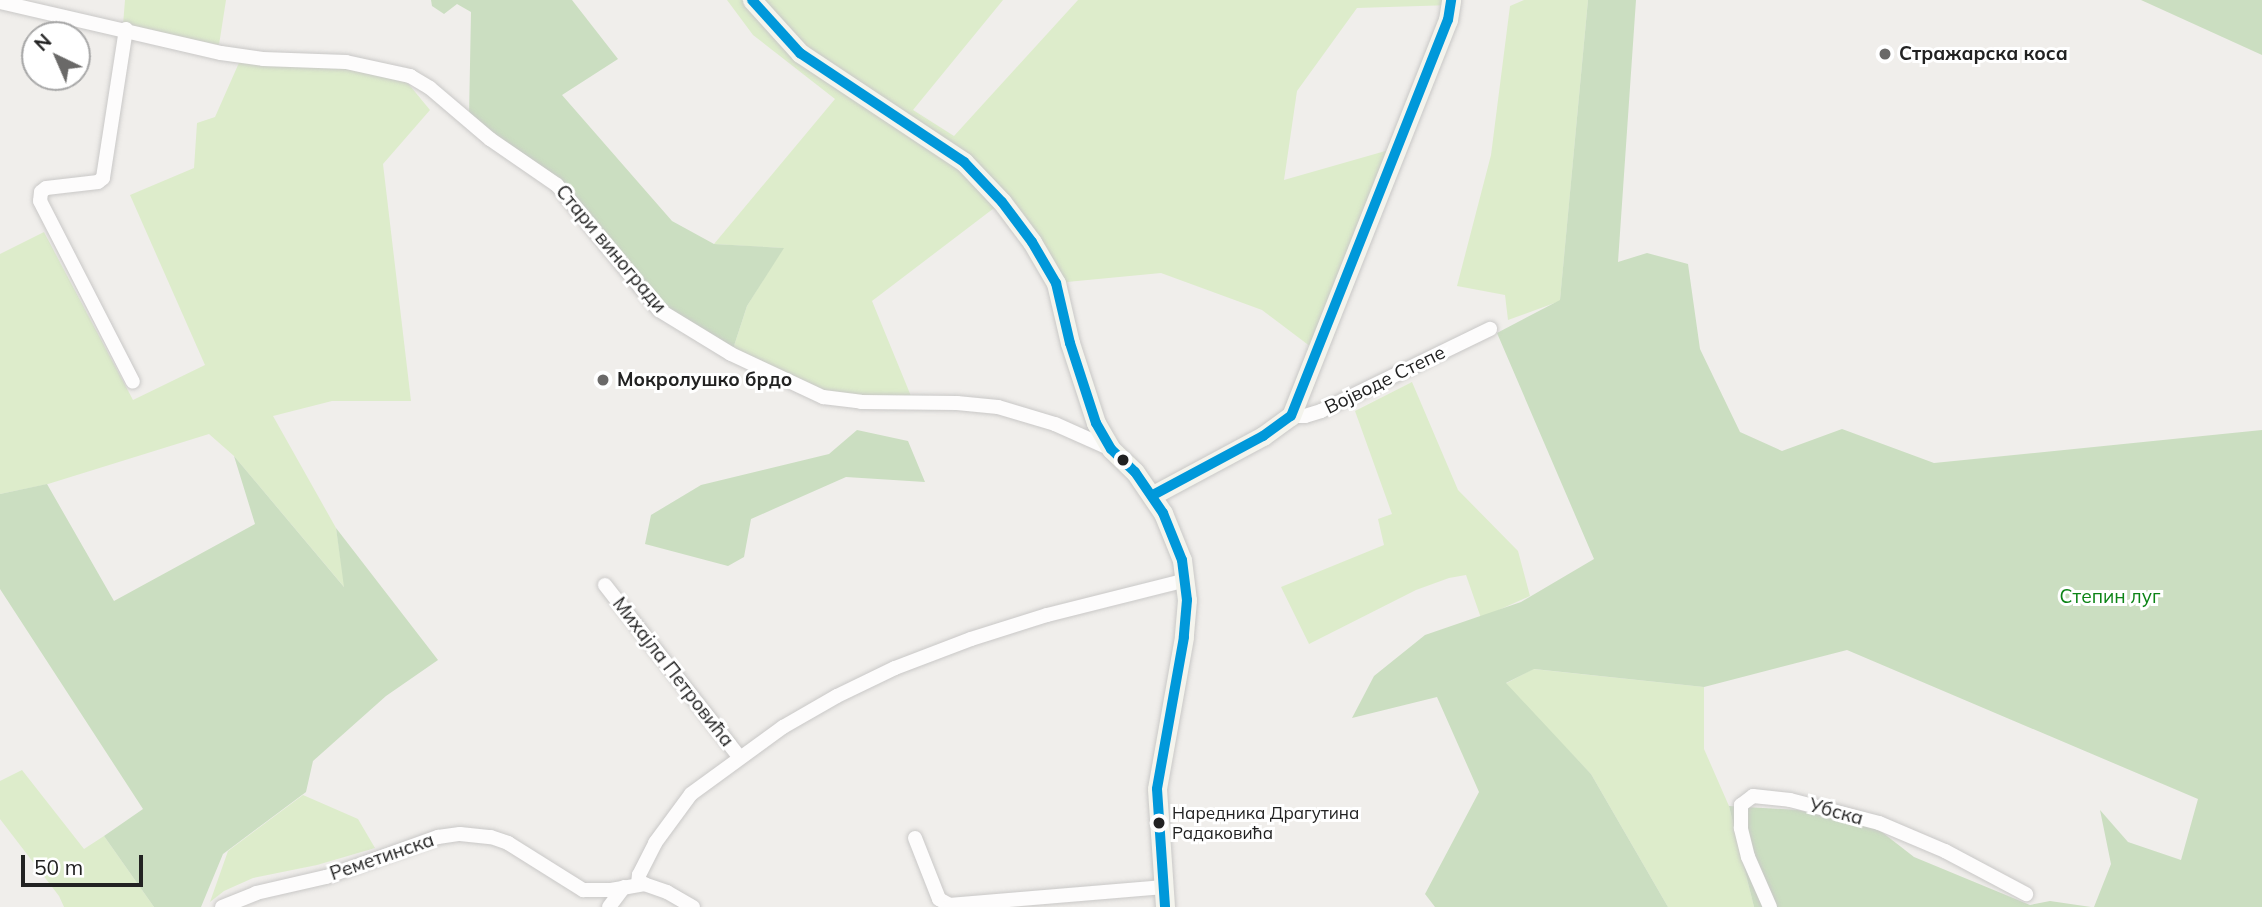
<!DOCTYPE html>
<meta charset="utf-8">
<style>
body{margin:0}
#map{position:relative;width:2262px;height:907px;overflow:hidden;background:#f0eeeb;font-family:Mulish,sans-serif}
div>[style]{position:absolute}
.grass>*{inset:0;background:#ddeccb}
.forest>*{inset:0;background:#cbdec1}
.roads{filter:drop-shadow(0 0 2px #c9c8c7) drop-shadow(0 0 2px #c9c8c7)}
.street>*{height:14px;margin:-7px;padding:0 7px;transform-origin:7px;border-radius:7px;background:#fdfcfc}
.secondary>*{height:19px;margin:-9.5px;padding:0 9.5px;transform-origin:9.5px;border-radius:9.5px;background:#f4f4ed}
.bus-1>*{height:10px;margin:-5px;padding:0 5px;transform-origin:5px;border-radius:5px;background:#0098da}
.dots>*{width:19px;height:19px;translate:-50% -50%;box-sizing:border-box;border:4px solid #fff;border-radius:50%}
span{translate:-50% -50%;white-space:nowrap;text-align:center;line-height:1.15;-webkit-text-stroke:6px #fff;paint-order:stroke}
.bus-label{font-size:17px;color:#222}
.left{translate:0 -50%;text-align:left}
.poi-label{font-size:19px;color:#222;font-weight:700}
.street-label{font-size:19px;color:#222}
.park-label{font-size:19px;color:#0c8416}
.north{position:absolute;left:21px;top:21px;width:70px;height:70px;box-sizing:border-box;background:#fff;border:2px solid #a7a7a7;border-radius:50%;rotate:316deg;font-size:19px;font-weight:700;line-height:28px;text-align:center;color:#222}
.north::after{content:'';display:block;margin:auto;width:24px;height:32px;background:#6a6968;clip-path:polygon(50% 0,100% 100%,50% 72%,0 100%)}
.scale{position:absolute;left:21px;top:855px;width:122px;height:32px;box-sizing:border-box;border:4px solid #222;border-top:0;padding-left:9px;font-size:21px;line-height:24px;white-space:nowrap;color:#222;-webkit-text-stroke:5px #fff;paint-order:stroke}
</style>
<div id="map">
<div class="grass">
<div style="clip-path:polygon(125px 0,226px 0,219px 45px,123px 25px)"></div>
<div style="clip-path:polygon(727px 0,1003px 0,913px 110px,954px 136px,1078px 0,1451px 0,1452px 5px,1357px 8px,1297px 91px,1284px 180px,1396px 148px,1315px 350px,1262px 310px,1161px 273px,1056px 283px,1002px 202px,872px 301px,913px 401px,829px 395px,732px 352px,747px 306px,783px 248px,714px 244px,835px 99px,753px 35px)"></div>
<div style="clip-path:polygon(1524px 0,1588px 0,1560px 301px,1508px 320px,1505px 295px,1457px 286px,1491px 155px,1510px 6px)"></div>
<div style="clip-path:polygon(242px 56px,362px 71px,406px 81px,430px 110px,383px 164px,411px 401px,332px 401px,273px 416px,336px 528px,345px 588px,234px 456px,209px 434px,48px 484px,0 494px,0 254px,44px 232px,133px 400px,205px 365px,130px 195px,194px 168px,197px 123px,215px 117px)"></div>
<div style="clip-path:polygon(1412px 382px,1458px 490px,1518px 551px,1530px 596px,1481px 618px,1466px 575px,1449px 578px,1416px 590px,1309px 644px,1281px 587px,1384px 545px,1378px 519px,1392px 514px,1355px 411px)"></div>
<div style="clip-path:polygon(1533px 669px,1704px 687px,1704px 749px,1729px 806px,1754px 907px,1668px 907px,1591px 774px,1505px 684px)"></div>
<div style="clip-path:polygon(22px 770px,84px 849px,104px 836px,154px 907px,64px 907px,59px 896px,0 819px,0 781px)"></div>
<div style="clip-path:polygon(303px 795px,358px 819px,375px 848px,317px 865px,253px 878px,224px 891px,210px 902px,228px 851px)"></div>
</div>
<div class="forest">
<div style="clip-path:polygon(431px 0,572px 0,618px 59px,562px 95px,672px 221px,714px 244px,784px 248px,747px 306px,732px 352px,658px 317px,580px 212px,469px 117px,471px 12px,457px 4px,444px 14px,432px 6px)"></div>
<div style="clip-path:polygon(1588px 0,1636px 0,1618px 262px,1647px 253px,1688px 264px,1700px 349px,1740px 432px,1782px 451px,1842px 429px,1934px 463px,2262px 430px,2262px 907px,2094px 907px,2111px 864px,2100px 810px,2128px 842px,2181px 860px,2198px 799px,1847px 650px,1704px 687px,1534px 669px,1506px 683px,1591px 774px,1668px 907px,1435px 907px,1425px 894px,1479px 792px,1437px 697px,1352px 718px,1374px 676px,1425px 635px,1521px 602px,1594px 559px,1497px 333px,1560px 300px)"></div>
<div style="clip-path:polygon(2142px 0,2262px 0,2262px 55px,2141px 0)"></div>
<div style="clip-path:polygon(857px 430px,908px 441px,925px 482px,846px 477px,751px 519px,744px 557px,728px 566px,645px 544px,651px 515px,701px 485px,829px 454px)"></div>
<div style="clip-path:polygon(234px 456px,344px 587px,336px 528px,438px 660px,386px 696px,313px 761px,306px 792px,223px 854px,201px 907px,154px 907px,104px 836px,143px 809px,0 589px,0 494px,47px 484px,114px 601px,255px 524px)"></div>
<div style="clip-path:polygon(1729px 806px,1798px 810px,1878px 829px,1914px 857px,2030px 905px,2050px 901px,2091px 907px,1754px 907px)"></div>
</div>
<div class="roads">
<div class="street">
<div style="left:0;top:2px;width:227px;rotate:13deg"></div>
<div style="left:221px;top:53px;width:42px;rotate:8.1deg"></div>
<div style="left:263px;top:59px;width:83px;rotate:2.1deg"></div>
<div style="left:346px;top:62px;width:66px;rotate:12.3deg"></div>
<div style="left:410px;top:76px;width:23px;rotate:31deg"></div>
<div style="left:430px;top:88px;width:79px;rotate:40.4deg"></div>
<div style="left:490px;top:139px;width:81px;rotate:34.5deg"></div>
<div style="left:557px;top:185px;width:161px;rotate:50.8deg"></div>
<div style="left:659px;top:310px;width:84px;rotate:31.4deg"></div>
<div style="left:731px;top:354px;width:102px;rotate:25.1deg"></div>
<div style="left:823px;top:397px;width:38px;rotate:7deg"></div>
<div style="left:861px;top:402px;width:96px;rotate:0.6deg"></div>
<div style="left:957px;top:403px;width:41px;rotate:5.6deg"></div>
<div style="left:998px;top:407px;width:59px;rotate:16.6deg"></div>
<div style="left:1055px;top:424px;width:61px;rotate:24.1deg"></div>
<div style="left:126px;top:29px;width:151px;rotate:98.8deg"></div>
<div style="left:103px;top:178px;width:6px;rotate:141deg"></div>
<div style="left:98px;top:182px;width:52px;rotate:173.4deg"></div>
<div style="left:46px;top:188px;width:6px;rotate:141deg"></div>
<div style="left:41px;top:192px;width:9px;rotate:96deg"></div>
<div style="left:40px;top:201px;width:203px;rotate:62.8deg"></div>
<div style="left:1291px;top:416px;width:14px"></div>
<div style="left:1305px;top:416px;width:17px;rotate:-17deg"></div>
<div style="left:1321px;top:411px;width:188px;rotate:-25.9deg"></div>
<div style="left:605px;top:585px;width:219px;rotate:52deg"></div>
<div style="left:915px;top:838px;width:66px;rotate:68.5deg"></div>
<div style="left:939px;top:899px;width:13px;rotate:29deg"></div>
<div style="left:950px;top:905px;width:214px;rotate:-4.8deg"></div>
<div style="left:638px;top:884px;width:9px;rotate:-84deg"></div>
<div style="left:639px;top:875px;width:36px;rotate:-63deg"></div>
<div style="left:655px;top:843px;width:61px;rotate:-53.7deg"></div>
<div style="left:691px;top:794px;width:114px;rotate:-36.1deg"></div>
<div style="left:783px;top:727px;width:62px;rotate:-29.9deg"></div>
<div style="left:837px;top:696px;width:64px;rotate:-25.8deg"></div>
<div style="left:895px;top:668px;width:81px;rotate:-20.9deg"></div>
<div style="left:971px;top:639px;width:80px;rotate:-17.5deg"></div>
<div style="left:1047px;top:615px;width:143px;rotate:-14.1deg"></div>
<div style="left:222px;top:907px;width:37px;rotate:-22deg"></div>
<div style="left:256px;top:893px;width:72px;rotate:-12.9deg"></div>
<div style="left:326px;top:877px;width:119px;rotate:-19.7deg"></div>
<div style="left:438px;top:837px;width:22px;rotate:-8deg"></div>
<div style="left:460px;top:834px;width:31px;rotate:6deg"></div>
<div style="left:491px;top:837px;width:18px;rotate:19deg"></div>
<div style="left:508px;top:843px;width:89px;rotate:32.1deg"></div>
<div style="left:583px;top:890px;width:28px"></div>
<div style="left:611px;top:890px;width:34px;rotate:-10deg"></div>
<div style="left:644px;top:884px;width:24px;rotate:19deg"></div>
<div style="left:667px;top:892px;width:30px;rotate:30deg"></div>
<div style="left:609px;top:907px;width:25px;rotate:-53deg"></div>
<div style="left:1770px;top:907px;width:55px;rotate:-113.7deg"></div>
<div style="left:1748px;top:857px;width:30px;rotate:-104deg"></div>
<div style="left:1741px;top:828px;width:23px;rotate:-90deg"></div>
<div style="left:1741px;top:805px;width:15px;rotate:-37deg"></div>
<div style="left:1753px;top:796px;width:37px;rotate:6deg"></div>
<div style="left:1790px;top:800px;width:92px;rotate:14.5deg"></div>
<div style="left:1879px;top:823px;width:72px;rotate:23deg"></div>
<div style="left:1945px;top:851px;width:92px;rotate:28deg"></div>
</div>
<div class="secondary">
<div style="left:752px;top:0;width:72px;rotate:47.8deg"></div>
<div style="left:800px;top:53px;width:197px;rotate:33.6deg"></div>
<div style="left:964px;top:162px;width:55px;rotate:46.5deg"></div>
<div style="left:1002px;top:202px;width:50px;rotate:53.1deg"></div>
<div style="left:1032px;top:242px;width:48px;rotate:59.7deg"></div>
<div style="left:1056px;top:283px;width:62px;rotate:76.9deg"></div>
<div style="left:1070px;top:343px;width:84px;rotate:72deg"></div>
<div style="left:1096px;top:423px;width:30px;rotate:60deg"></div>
<div style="left:1111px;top:449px;width:33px;rotate:44deg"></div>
<div style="left:1135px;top:472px;width:50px;rotate:55.7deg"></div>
<div style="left:1163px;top:513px;width:51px;rotate:68deg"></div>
<div style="left:1182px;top:560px;width:40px;rotate:82.9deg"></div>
<div style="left:1187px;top:600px;width:37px;rotate:95deg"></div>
<div style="left:1184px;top:637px;width:154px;rotate:100.1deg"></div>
<div style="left:1157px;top:789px;width:118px;rotate:86.1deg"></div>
<div style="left:1153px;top:495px;width:125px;rotate:-28.2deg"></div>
<div style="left:1263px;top:436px;width:34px;rotate:-36deg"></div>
<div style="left:1291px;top:416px;width:426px;rotate:-68.4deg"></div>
<div style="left:1448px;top:20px;width:20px;rotate:-81deg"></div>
</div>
</div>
<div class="bus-1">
<div style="left:752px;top:0;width:72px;rotate:47.8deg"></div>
<div style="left:800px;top:53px;width:197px;rotate:33.6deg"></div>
<div style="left:964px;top:162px;width:55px;rotate:46.5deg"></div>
<div style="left:1002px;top:202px;width:50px;rotate:53.1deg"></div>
<div style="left:1032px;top:242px;width:48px;rotate:59.7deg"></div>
<div style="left:1056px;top:283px;width:62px;rotate:76.9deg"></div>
<div style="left:1070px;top:343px;width:84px;rotate:72deg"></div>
<div style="left:1096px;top:423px;width:30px;rotate:60deg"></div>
<div style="left:1111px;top:449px;width:33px;rotate:44deg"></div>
<div style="left:1135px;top:472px;width:50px;rotate:55.7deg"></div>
<div style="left:1163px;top:513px;width:51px;rotate:68deg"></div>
<div style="left:1182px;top:560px;width:40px;rotate:82.9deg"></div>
<div style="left:1187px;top:600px;width:37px;rotate:95deg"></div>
<div style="left:1184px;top:637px;width:154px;rotate:100.1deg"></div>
<div style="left:1157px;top:789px;width:118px;rotate:86.1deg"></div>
<div style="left:1153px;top:495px;width:125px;rotate:-28.2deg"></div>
<div style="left:1263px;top:436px;width:34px;rotate:-36deg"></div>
<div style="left:1291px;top:416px;width:426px;rotate:-68.4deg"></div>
<div style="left:1448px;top:20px;width:20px;rotate:-81deg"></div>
</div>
<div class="dots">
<div style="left:1885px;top:54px;background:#6a6968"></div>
<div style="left:603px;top:380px;background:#6a6968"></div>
<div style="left:1123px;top:460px;background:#222"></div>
<div style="left:1159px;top:823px;background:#222"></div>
</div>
<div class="bus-label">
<span class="left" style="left:1172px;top:823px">Наредника Драгутина<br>Радаковића</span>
</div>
<div class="poi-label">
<span class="left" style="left:1899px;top:54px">Стражарска коса</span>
<span class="left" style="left:617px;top:380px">Мокролушко брдо</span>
</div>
<div class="street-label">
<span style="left:611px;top:249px;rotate:50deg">Стари виногради</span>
<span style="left:1385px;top:380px;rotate:-26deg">Војводе Степе</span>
<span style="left:673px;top:672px;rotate:52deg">Михајла Петровића</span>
<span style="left:1836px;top:812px;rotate:15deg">Убска</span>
<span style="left:382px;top:857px;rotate:-19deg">Реметинска</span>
</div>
<div class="park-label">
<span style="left:2110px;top:597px">Степин луг</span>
</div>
<div class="north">N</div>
<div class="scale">50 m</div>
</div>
